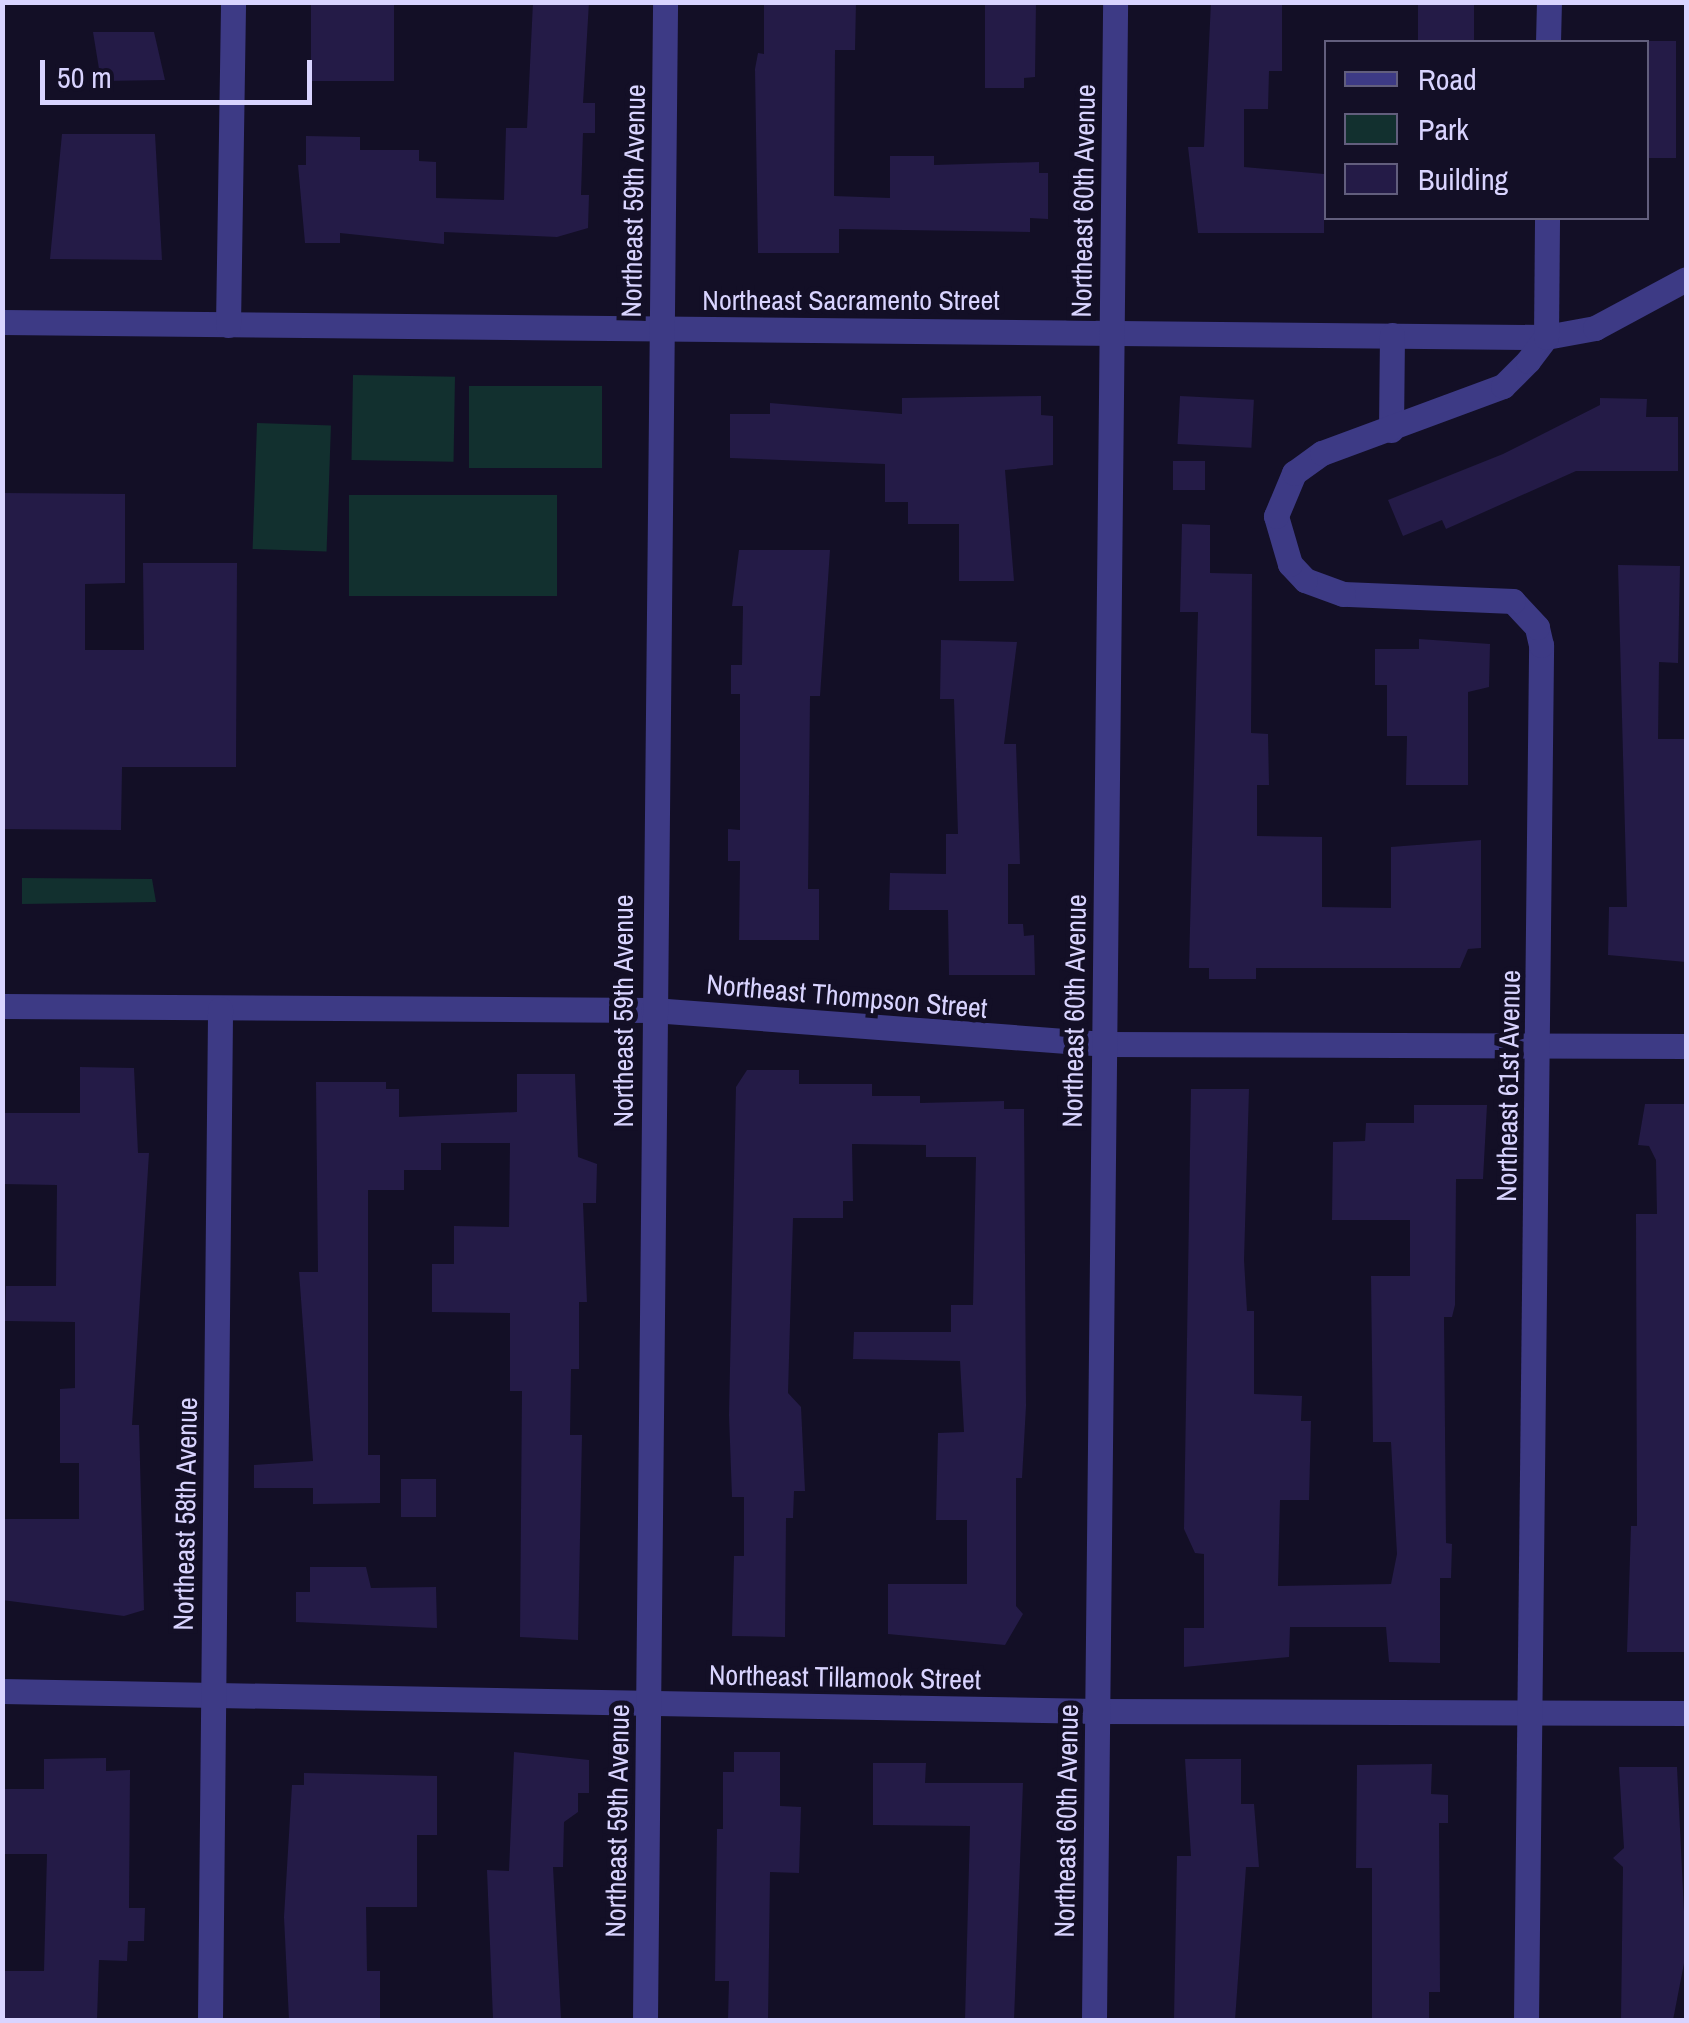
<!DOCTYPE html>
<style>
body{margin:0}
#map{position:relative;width:1689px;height:2023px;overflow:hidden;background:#130f26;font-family:"Archivo Narrow",sans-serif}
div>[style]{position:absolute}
.green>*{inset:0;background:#12302f;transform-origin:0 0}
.building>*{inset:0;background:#241b47;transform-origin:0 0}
.minor>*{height:25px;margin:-12.5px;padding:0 12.5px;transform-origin:12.5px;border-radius:12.5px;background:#3d3a85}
span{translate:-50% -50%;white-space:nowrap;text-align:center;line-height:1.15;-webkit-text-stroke:10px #130f26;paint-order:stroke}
.street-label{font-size:28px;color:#d9d4ff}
.frame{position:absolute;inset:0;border:5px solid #d9d4ff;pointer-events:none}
.legend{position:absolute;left:1324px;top:40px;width:325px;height:180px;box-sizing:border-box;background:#130f26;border:2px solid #625e7d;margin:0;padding:12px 18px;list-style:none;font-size:30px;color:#d9d4ff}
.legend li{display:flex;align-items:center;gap:20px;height:50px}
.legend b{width:50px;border:2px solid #625e7d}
.scale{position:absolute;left:40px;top:60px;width:272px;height:45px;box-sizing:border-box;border:5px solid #d9d4ff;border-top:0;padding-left:12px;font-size:30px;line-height:35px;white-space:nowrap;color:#d9d4ff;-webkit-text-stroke:8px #130f26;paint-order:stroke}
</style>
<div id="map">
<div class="green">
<div style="left:353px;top:375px;width:102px;height:85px;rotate:1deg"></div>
<div style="left:469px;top:386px;width:133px;height:82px"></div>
<div style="left:257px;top:423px;width:74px;height:126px;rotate:2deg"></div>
<div style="left:349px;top:495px;width:208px;height:101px"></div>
<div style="clip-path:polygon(22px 878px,152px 879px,156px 902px,22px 904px)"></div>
</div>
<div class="building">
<div style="left:311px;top:2px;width:83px;height:79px"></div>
<div style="clip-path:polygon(533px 2px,589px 2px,583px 103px,595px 103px,595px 133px,583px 133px,581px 195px,589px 195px,588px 228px,557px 237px,444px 232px,444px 244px,340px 233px,340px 243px,305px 243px,298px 165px,306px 165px,306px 136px,360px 137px,360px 150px,419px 150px,419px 161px,436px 162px,436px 198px,504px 200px,506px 128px,527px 128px)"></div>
<div style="clip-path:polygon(764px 2px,856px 2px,855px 50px,835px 50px,834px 196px,890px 198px,890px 156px,934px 156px,934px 165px,1039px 162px,1039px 173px,1048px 173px,1048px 219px,1030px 218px,1030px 232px,839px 229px,839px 253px,758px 253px,755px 69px,758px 53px,764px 54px)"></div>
<div style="clip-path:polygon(985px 2px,1036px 2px,1035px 77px,1024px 78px,1024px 88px,985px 88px)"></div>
<div style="clip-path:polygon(1211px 2px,1282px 2px,1282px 71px,1269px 71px,1268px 109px,1244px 109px,1244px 167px,1324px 174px,1324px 233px,1198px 233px,1188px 147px,1204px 147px)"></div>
<div style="left:1418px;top:2px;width:56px;height:40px"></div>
<div style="clip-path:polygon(93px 32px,154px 32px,165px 80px,101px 81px)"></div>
<div style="left:1646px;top:41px;width:30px;height:117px"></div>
<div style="clip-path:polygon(62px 134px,155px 134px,162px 260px,50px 259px)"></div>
<div style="clip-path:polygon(1041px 396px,1041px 415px,1053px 416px,1053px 465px,1005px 470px,1014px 581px,959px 581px,959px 524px,908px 524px,908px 502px,885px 502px,885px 464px,730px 458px,730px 414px,770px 414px,770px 403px,902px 414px,902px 398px)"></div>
<div style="left:1180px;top:396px;width:74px;height:48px;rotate:3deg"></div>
<div style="clip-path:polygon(1600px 398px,1647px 399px,1646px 417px,1678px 417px,1678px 471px,1576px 471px,1446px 529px,1442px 520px,1403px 536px,1388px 500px,1503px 454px,1600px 405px)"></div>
<div style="left:1173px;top:461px;width:32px;height:29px"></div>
<div style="clip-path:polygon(2px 493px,125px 494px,125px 583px,85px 584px,85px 650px,144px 650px,143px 563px,237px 563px,236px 767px,122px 767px,121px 830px,2px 829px)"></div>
<div style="clip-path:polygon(1182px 524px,1210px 525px,1210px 573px,1252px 574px,1251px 733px,1268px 734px,1269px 785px,1257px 785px,1257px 836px,1322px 837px,1322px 907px,1391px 908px,1391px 847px,1481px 840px,1481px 948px,1468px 949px,1460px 968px,1256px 968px,1256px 979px,1209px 979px,1209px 968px,1189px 968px,1198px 612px,1180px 612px)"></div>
<div style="clip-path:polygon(739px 550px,830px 550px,820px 696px,810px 696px,808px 889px,819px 889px,819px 940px,739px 940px,740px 861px,728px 861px,728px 829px,740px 830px,740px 694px,731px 694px,731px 665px,742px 665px,743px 606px,732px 606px)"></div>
<div style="clip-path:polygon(1618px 565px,1680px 566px,1678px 663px,1659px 662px,1658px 739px,1686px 739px,1686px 962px,1608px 955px,1609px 907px,1627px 907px)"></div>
<div style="clip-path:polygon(1419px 639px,1490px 644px,1489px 687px,1468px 692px,1468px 785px,1406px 785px,1407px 736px,1387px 736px,1387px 685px,1375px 685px,1375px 649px,1419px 649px)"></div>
<div style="clip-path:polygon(941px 640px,1017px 642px,1004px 744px,1016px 744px,1020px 864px,1008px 864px,1008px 924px,1023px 924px,1024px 936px,1034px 935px,1035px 975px,949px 975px,948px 910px,889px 910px,890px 873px,946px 874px,946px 834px,958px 834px,954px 699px,940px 699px)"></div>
<div style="clip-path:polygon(80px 1067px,134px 1068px,138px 1153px,149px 1153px,132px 1425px,139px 1425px,144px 1610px,124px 1616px,2px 1600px,5px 1519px,79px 1519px,79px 1463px,60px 1463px,60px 1389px,75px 1388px,75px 1322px,5px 1321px,6px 1286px,56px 1286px,57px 1185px,2px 1184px,2px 1113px,80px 1113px)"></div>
<div style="clip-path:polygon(747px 1070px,799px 1070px,799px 1084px,872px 1084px,872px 1096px,920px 1096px,920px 1103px,1004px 1101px,1004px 1109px,1024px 1109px,1026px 1406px,1022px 1478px,1016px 1478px,1016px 1606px,1023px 1614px,1005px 1645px,888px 1634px,888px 1584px,967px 1584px,967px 1520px,936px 1520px,938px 1433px,964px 1432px,960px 1361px,853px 1359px,854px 1332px,951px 1332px,951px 1305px,973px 1305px,976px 1157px,926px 1157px,926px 1145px,852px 1144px,853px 1201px,843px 1201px,843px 1218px,793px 1218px,788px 1393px,801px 1407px,805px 1491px,794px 1491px,793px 1518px,786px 1518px,785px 1637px,732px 1636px,734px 1556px,744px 1556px,744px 1497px,732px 1497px,729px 1415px,736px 1087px)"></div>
<div style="clip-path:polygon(517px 1074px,575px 1074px,578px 1157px,597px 1164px,596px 1203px,583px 1203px,587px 1302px,579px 1302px,579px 1369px,571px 1369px,570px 1435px,582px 1435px,578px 1640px,520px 1637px,522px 1391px,510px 1391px,510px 1313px,432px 1312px,432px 1264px,454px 1264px,454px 1226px,509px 1227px,510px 1143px,441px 1143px,441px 1170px,404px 1170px,404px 1190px,368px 1190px,368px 1455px,380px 1455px,380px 1503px,313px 1504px,313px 1488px,254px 1488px,254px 1465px,313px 1461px,299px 1272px,318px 1272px,316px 1082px,386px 1082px,386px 1089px,399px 1089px,399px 1117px,517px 1112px)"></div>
<div style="clip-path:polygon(1191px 1089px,1249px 1089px,1244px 1260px,1247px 1311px,1254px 1311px,1254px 1394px,1302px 1396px,1301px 1421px,1311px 1421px,1309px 1500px,1280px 1500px,1278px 1586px,1391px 1584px,1397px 1554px,1391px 1442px,1373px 1442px,1371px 1276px,1410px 1276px,1410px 1220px,1332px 1220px,1333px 1142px,1365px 1141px,1366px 1123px,1414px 1123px,1414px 1105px,1487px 1105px,1483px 1179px,1456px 1179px,1455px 1305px,1452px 1317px,1444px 1317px,1446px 1543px,1452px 1544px,1451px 1578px,1440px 1578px,1440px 1663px,1389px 1662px,1386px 1627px,1290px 1627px,1289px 1657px,1184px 1667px,1184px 1628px,1204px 1628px,1204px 1554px,1195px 1553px,1184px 1529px)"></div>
<div style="clip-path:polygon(1645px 1104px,1686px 1104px,1686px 1652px,1627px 1652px,1631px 1526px,1637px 1526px,1636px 1214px,1657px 1214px,1656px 1160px,1649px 1146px,1638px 1145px)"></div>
<div style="left:436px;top:1479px;width:38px;height:35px;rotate:90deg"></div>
<div style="clip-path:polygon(310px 1567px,366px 1567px,371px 1588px,436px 1587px,437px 1628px,296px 1622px,296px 1592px,310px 1592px)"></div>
<div style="clip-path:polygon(514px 1752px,589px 1760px,589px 1793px,578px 1793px,578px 1812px,564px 1822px,563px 1867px,553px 1867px,561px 2019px,493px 2019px,487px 1870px,509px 1871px)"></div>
<div style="clip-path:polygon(734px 1752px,780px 1752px,780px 1806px,801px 1807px,799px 1873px,770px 1872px,768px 2020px,728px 2020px,729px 1981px,715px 1981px,717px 1829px,723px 1829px,723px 1772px,734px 1772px)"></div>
<div style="clip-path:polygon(106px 1758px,106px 1771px,130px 1770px,129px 1908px,145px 1908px,144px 1941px,128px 1941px,127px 1961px,99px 1960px,97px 2020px,2px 2020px,2px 1971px,44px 1971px,47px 1854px,2px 1854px,2px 1789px,44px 1789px,44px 1759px)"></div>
<div style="clip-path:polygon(1185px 1759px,1241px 1759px,1241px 1804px,1254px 1804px,1259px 1867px,1246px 1867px,1235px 2020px,1174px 2020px,1177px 1856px,1191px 1856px)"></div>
<div style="clip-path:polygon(873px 1763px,926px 1763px,925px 1783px,1023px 1783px,1014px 2020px,965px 2020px,970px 1826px,873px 1825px)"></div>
<div style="clip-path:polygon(1432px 1764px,1431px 1794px,1448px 1795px,1448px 1823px,1439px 1823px,1440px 1992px,1429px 1992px,1429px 2020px,1372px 2020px,1372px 1868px,1356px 1868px,1357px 1765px)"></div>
<div style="clip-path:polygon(1619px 1767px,1677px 1767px,1686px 1953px,1673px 2020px,1621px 2020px,1623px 1867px,1613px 1858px,1624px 1848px)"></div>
<div style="clip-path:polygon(304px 1773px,437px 1776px,437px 1835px,417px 1835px,417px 1907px,366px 1907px,367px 1971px,380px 1971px,380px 2020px,289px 2020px,284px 1917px,292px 1785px,304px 1785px)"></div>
</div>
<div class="minor">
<div style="left:1548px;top:42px;width:40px;rotate:-88.6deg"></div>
<div style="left:2px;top:322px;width:1544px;rotate:0.56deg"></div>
<div style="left:1546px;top:337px;width:50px;rotate:-10.4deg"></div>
<div style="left:1595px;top:328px;width:103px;rotate:-28.3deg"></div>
<div style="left:228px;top:325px;width:323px;rotate:-89.1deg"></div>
<div style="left:1391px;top:430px;width:95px;rotate:-89.4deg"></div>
<div style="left:2px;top:1006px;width:651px;rotate:0.35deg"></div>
<div style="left:653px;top:1010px;width:452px;rotate:4.3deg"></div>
<div style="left:1104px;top:1044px;width:582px;rotate:0.2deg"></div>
<div style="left:2px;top:1691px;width:1095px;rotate:1.05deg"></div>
<div style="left:1097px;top:1711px;width:589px;rotate:0.19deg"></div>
<div style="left:210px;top:2020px;width:1011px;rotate:-89.43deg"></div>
<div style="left:645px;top:2020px;width:2018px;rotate:-89.43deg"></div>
<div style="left:1094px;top:2020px;width:2018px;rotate:-89.4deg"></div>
<div style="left:1526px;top:2020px;width:1375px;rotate:-89.37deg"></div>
<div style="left:1541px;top:645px;width:18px;rotate:-103deg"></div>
<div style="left:1537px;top:627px;width:35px;rotate:-133deg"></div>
<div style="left:1513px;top:601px;width:170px;rotate:-177.6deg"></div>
<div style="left:1343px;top:594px;width:40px;rotate:-159.8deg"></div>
<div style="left:1305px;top:580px;width:22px;rotate:-133deg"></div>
<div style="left:1290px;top:564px;width:50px;rotate:-106.3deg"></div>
<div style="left:1276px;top:516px;width:47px;rotate:-67.3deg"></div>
<div style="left:1294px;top:473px;width:34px;rotate:-36deg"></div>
<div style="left:1322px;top:453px;width:193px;rotate:-20.3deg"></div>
<div style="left:1503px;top:386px;width:35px;rotate:-45deg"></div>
<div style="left:1528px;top:361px;width:30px;rotate:-53deg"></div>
<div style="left:1546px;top:337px;width:119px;rotate:-89.5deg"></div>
</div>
<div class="street-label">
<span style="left:633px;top:201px;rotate:-89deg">Northeast 59th Avenue</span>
<span style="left:1083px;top:201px;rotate:-89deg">Northeast 60th Avenue</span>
<span style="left:851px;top:300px">Northeast Sacramento Street</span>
<span style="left:847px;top:996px;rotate:5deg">Northeast Thompson Street</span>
<span style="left:623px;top:1011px;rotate:-90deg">Northeast 59th Avenue</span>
<span style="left:1074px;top:1011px;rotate:-89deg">Northeast 60th Avenue</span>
<span style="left:1508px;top:1086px;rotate:-89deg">Northeast 61st Avenue</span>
<span style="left:185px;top:1514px;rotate:-89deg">Northeast 58th Avenue</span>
<span style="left:845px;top:1677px;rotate:1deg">Northeast Tillamook Street</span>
<span style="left:617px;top:1821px;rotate:-89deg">Northeast 59th Avenue</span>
<span style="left:1066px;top:1821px;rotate:-89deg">Northeast 60th Avenue</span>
</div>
<div class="frame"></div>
<ul class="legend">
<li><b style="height:12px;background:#3d3a85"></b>Road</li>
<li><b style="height:28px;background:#12302f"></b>Park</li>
<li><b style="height:28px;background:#241b47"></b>Building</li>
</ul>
<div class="scale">50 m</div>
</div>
